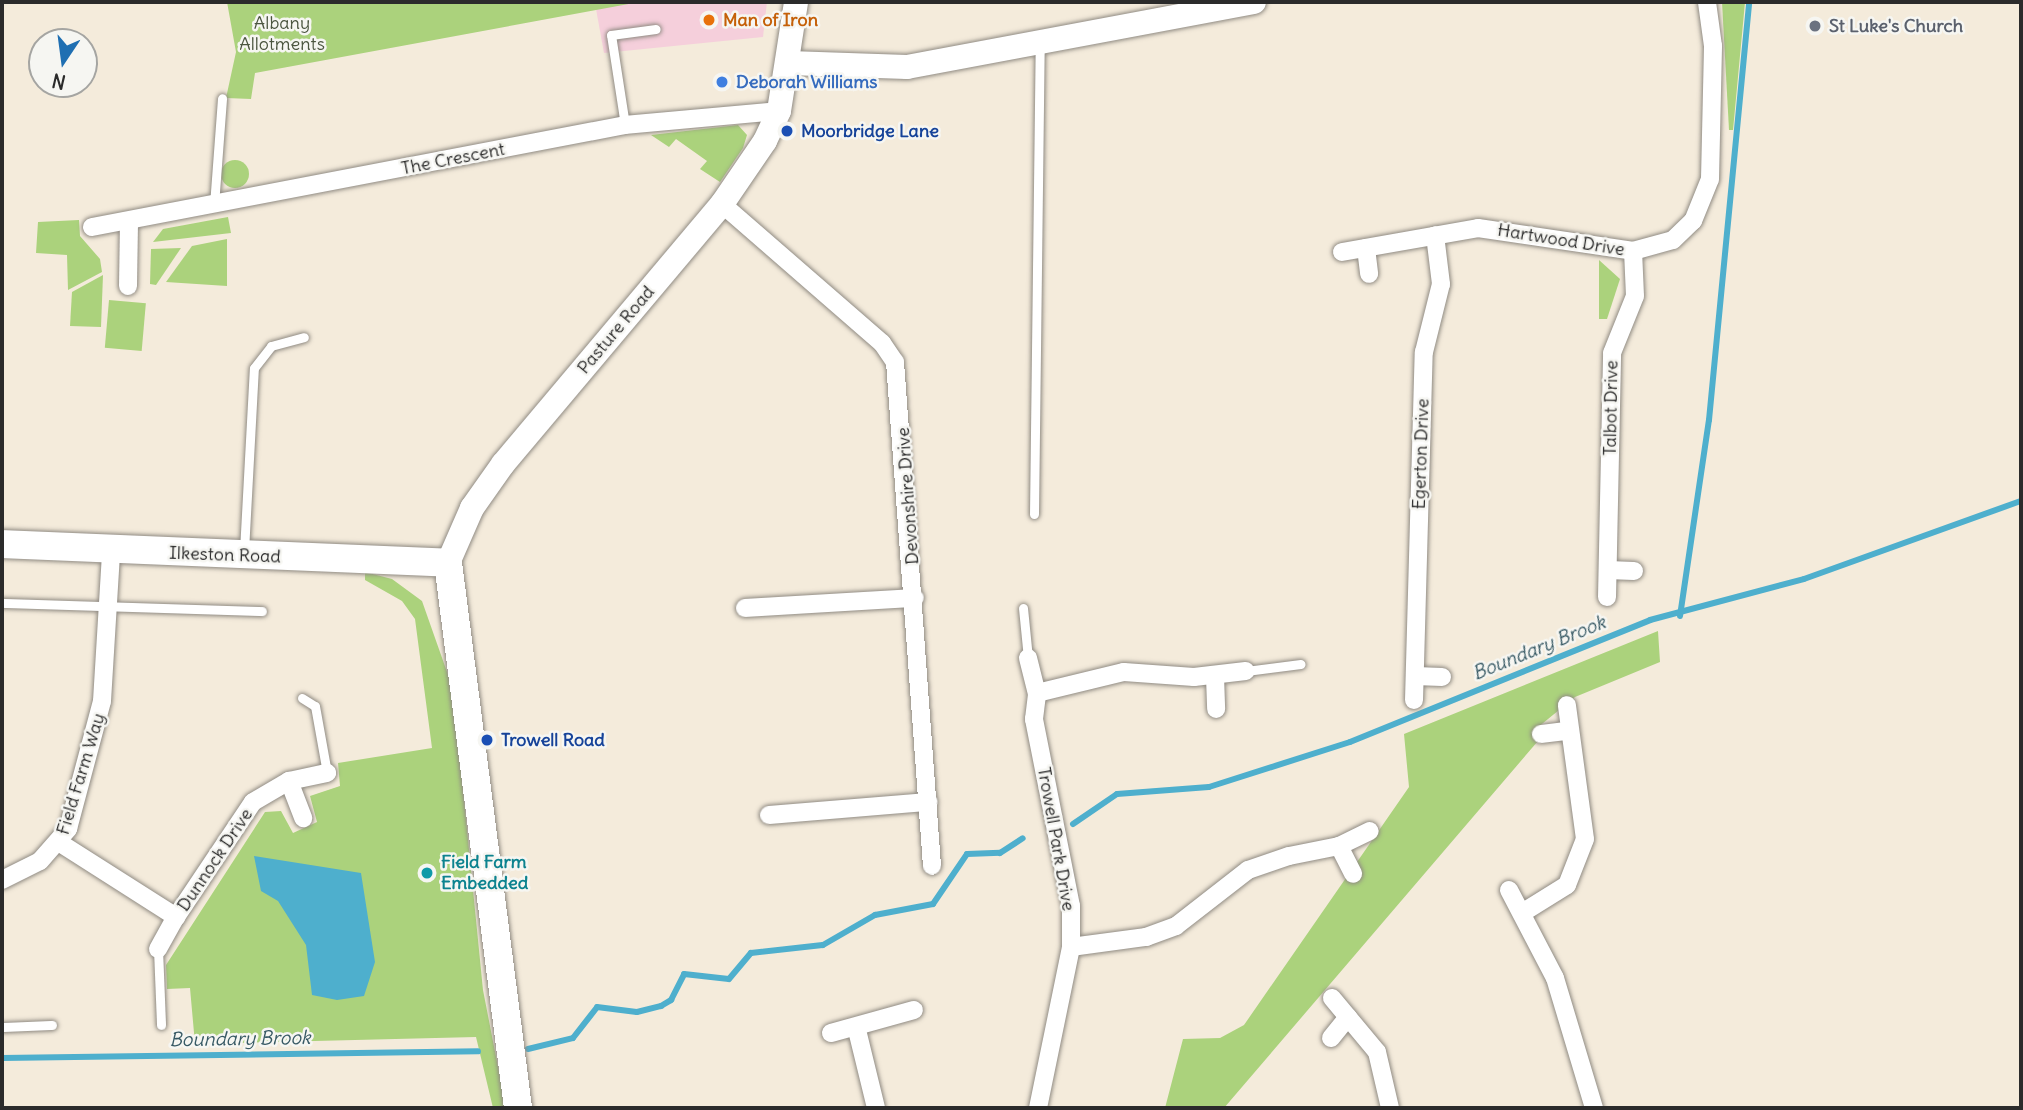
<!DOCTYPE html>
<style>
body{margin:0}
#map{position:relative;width:2023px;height:1110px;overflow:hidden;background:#f4ebdb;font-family:Delius,sans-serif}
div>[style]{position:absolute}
.built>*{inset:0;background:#f5cfdb}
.green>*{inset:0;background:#abd27c;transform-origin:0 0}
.round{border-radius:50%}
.water>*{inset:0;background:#4eafcd}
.stream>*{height:6px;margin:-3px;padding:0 3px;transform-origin:3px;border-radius:3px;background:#4eafcd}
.roads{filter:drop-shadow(0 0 2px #908b83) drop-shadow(0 0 2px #908b83)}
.lane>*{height:9px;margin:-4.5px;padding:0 4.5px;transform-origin:4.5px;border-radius:4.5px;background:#fff}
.street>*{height:18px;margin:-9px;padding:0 9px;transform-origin:9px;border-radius:9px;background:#fff}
.secondary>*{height:24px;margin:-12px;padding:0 12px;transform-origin:12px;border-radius:12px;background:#fff}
.primary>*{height:28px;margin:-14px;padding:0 14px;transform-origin:14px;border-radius:14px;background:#fff}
.dots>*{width:19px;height:19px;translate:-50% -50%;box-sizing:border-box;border:4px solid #f6f6f2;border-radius:50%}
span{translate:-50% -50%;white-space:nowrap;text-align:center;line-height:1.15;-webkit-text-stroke:5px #f6f6f2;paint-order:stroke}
.food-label{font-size:18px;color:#c56008;font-weight:700}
.left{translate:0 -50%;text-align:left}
.park-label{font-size:18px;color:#4b553f}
.worship-label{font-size:18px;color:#5b616d;font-weight:700}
.shop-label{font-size:18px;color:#366cbe;font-weight:700}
.transit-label{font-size:18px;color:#164399;font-weight:700}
.street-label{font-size:18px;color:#2b2b2b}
.culture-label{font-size:18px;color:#0d838f;font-weight:700}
.water-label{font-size:19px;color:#375964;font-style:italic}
.frame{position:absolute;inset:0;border:4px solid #2b2b2b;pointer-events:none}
.north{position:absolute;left:28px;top:28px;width:70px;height:70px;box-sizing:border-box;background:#f6f6f2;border:2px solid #a5a5a2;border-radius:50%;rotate:193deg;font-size:19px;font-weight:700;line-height:28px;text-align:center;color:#2b2b2b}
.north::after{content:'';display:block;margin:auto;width:24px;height:32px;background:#1f6fb2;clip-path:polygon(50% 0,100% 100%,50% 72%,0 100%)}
</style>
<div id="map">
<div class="built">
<div style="clip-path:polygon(634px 2px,767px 2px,763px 37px,604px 53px,596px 9px)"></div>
</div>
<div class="green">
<div style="clip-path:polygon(227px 2px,634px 2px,634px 3px,255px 73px,251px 99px,226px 98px,236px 52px)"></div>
<div style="clip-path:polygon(1722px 2px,1745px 2px,1733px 130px,1729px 130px)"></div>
<div style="clip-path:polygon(738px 125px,747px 135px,743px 148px,720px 182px,700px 169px,707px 161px,676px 139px,669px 147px,651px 135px)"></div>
<div class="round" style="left:221px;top:160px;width:28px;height:28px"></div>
<div style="clip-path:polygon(228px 217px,231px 233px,153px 242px,163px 229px)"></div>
<div style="clip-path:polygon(79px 220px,80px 236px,100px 259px,102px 272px,68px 290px,67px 255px,36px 253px,38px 222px)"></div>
<div style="clip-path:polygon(227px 239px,227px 286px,166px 282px,192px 246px)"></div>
<div style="clip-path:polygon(181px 248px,156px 285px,150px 284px,151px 249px)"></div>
<div style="clip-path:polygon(1599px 260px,1620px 279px,1607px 319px,1599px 319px)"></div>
<div style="clip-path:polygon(103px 275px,101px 327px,70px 326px,72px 292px)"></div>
<div style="left:109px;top:300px;width:37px;height:48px;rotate:5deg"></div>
<div style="clip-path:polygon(365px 572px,392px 579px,422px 601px,453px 689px,483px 990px,506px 1108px,493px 1108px,476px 1037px,195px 1044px,190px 988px,167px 989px,166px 965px,265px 812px,281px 811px,293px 833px,317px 822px,310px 796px,340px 786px,338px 763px,432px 748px,415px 619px,402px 601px,365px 580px)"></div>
<div style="clip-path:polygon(1658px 631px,1660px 662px,1575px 697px,1537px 728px,1538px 741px,1224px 1108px,1165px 1108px,1183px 1039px,1220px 1038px,1244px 1025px,1409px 787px,1404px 734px)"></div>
</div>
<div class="water">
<div style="clip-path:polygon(254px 856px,361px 873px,375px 962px,364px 996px,337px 1000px,312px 995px,306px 945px,278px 901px,261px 891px)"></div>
</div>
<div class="stream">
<div style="left:1680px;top:616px;width:198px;rotate:-81.6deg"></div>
<div style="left:1709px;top:420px;width:420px;rotate:-84.5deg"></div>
<div style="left:1073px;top:824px;width:53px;rotate:-34.3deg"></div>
<div style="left:1117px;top:794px;width:92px;rotate:-4.4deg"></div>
<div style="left:1209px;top:787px;width:148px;rotate:-17.7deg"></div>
<div style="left:1350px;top:742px;width:324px;rotate:-22.1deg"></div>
<div style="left:1650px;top:620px;width:159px;rotate:-14.9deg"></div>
<div style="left:1804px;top:579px;width:231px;rotate:-19.8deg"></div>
<div style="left:528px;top:1049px;width:46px;rotate:-13.7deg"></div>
<div style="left:573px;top:1038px;width:39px;rotate:-52deg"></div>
<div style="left:597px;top:1007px;width:40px;rotate:7.1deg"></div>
<div style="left:637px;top:1012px;width:25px;rotate:-14deg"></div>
<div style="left:661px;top:1006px;width:12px;rotate:-31deg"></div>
<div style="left:671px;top:1000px;width:29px;rotate:-63deg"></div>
<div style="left:684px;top:974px;width:45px;rotate:6.3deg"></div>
<div style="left:729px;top:979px;width:34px;rotate:-50deg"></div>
<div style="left:751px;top:953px;width:72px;rotate:-6.3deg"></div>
<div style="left:823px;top:945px;width:60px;rotate:-30deg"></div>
<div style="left:875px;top:915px;width:59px;rotate:-10.7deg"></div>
<div style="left:933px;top:904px;width:60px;rotate:-55.8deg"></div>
<div style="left:967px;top:854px;width:33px;rotate:-2deg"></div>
<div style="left:1000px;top:853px;width:27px;rotate:-33deg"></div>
<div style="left:2px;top:1058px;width:476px;rotate:-0.8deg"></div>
</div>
<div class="roads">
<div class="lane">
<div style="left:625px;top:125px;width:91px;rotate:-98.8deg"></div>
<div style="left:611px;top:35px;width:45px;rotate:-7.6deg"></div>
<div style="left:214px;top:205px;width:107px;rotate:-85.7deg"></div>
<div style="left:1034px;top:514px;width:470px;rotate:-89.3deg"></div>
<div style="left:244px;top:551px;width:183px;rotate:-86.9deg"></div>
<div style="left:254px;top:368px;width:28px;rotate:-52deg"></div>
<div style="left:271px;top:346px;width:34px;rotate:-15deg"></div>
<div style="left:2px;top:603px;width:260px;rotate:1.8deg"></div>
<div style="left:1023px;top:608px;width:50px;rotate:84.3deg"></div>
<div style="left:1246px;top:671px;width:55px;rotate:-7.3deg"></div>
<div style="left:302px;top:698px;width:15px;rotate:32deg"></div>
<div style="left:315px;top:706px;width:68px;rotate:79.8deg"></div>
<div style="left:158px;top:949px;width:76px;rotate:87.7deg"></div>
<div style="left:2px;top:1027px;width:50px;rotate:-2.3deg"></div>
</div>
<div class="street">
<div style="left:722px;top:204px;width:212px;rotate:41deg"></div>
<div style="left:882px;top:343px;width:23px;rotate:56deg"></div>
<div style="left:895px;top:362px;width:505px;rotate:85.8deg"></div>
<div style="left:92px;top:227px;width:543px;rotate:-10.83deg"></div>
<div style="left:625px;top:125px;width:155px;rotate:-5.2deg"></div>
<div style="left:1366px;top:248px;width:26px;rotate:83deg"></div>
<div style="left:1342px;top:252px;width:138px;rotate:-10deg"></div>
<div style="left:1478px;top:228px;width:157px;rotate:8.4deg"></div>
<div style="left:1633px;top:251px;width:41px;rotate:-15.4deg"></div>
<div style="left:1673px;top:240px;width:28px;rotate:-44deg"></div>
<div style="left:1693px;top:221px;width:45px;rotate:-68deg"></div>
<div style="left:1710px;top:179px;width:133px;rotate:-88.7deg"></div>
<div style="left:1713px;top:46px;width:44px;rotate:-97.8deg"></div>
<div style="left:128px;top:286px;width:62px;rotate:-89.1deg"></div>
<div style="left:1608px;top:570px;width:26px;rotate:2deg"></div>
<div style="left:1607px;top:597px;width:244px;rotate:-88.8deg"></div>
<div style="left:1612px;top:353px;width:61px;rotate:-68deg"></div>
<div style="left:1635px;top:296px;width:45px;rotate:-92.5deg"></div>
<div style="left:745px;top:608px;width:170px;rotate:-3.4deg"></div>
<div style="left:1028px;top:658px;width:36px;rotate:76deg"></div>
<div style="left:1215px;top:676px;width:33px;rotate:88deg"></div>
<div style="left:1415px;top:676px;width:27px;rotate:2deg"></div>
<div style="left:1414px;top:700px;width:348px;rotate:-88.4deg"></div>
<div style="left:1424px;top:352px;width:70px;rotate:-76deg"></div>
<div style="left:1441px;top:284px;width:49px;rotate:-97deg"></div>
<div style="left:1541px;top:734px;width:26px;rotate:-7deg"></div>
<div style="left:289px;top:781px;width:40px;rotate:69deg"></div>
<div style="left:769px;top:815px;width:160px;rotate:-4.7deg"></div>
<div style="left:60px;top:843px;width:138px;rotate:32.5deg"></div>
<div style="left:176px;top:917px;width:138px;rotate:-56.2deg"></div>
<div style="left:253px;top:802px;width:42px;rotate:-30.3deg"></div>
<div style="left:289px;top:781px;width:39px;rotate:-12deg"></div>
<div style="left:1339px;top:846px;width:34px;rotate:-26deg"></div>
<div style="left:2px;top:880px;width:42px;rotate:-26.6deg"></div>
<div style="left:40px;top:861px;width:43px;rotate:-48.8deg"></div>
<div style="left:68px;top:829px;width:132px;rotate:-75.1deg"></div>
<div style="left:102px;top:701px;width:149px;rotate:-86.5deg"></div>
<div style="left:1509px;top:890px;width:99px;rotate:62.4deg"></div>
<div style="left:1555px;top:978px;width:136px;rotate:73.3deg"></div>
<div style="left:1522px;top:913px;width:53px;rotate:-31.9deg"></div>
<div style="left:1567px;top:885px;width:49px;rotate:-68.6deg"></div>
<div style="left:1585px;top:839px;width:135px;rotate:-97.7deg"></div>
<div style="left:1071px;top:947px;width:76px;rotate:-7.6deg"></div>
<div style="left:1146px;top:937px;width:32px;rotate:-20deg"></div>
<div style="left:1176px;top:926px;width:91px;rotate:-37.9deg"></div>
<div style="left:1248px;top:870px;width:43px;rotate:-18.9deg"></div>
<div style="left:1289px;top:856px;width:51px;rotate:-11.3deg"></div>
<div style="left:1339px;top:846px;width:31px;rotate:63deg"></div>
<div style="left:158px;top:949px;width:37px;rotate:-61deg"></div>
<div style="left:1332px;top:998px;width:70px;rotate:50.2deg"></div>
<div style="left:1377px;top:1052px;width:57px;rotate:76.9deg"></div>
<div style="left:857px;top:1030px;width:80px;rotate:76.3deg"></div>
<div style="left:831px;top:1033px;width:86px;rotate:-15.5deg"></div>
<div style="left:1331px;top:1038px;width:27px;rotate:-51deg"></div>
<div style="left:1038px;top:1108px;width:164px;rotate:-78.4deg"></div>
<div style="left:1071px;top:947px;width:41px;rotate:-90deg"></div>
<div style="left:1071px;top:906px;width:191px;rotate:-101.2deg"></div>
<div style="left:1034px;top:719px;width:26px;rotate:-83deg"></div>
<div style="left:1037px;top:693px;width:89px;rotate:-13.6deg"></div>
<div style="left:1124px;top:672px;width:70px;rotate:4.1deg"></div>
<div style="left:1194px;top:677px;width:52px;rotate:-6.6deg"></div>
</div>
<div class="secondary">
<div style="left:789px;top:63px;width:118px;rotate:1.9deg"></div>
<div style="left:907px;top:67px;width:353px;rotate:-10.6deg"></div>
<div style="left:448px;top:563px;width:60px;rotate:-66.4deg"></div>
<div style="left:472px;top:508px;width:54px;rotate:-54.8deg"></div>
<div style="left:503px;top:464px;width:340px;rotate:-49.9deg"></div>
<div style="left:722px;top:204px;width:76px;rotate:-55.7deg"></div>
<div style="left:765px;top:141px;width:33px;rotate:-65deg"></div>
<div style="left:779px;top:111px;width:110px;rotate:-81.1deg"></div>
</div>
<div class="primary">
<div style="left:2px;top:544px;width:446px;rotate:2.4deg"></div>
<div style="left:448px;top:563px;width:549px;rotate:82.68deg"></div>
</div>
</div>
<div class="dots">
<div style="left:709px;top:20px;background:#e8710a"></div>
<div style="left:1815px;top:26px;background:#6b7280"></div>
<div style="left:722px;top:82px;background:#3f7fe0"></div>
<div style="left:787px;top:131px;background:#1a4fb4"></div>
<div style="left:487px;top:740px;background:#1a4fb4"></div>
<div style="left:427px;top:873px;background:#0f9aa8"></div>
</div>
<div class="food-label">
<span class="left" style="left:723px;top:20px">Man of Iron</span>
</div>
<div class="park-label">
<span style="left:282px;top:34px">Albany<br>Allotments</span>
</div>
<div class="worship-label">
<span class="left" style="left:1829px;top:26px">St Luke's Church</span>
</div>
<div class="shop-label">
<span class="left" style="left:736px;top:82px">Deborah Williams</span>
</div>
<div class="transit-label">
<span class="left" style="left:801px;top:131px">Moorbridge Lane</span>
<span class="left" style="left:501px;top:740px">Trowell Road</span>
</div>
<div class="street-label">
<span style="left:453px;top:159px;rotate:-11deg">The Crescent</span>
<span style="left:1561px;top:240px;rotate:9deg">Hartwood Drive</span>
<span style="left:616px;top:330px;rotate:-50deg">Pasture Road</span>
<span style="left:1611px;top:408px;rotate:-89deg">Talbot Drive</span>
<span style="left:1421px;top:454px;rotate:-88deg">Egerton Drive</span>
<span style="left:908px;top:496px;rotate:-94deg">Devonshire Drive</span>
<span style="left:225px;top:555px;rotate:2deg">Ilkeston Road</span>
<span style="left:81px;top:774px;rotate:-73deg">Field Farm Way</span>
<span style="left:1056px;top:839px;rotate:80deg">Trowell Park Drive</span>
<span style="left:215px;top:860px;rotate:-56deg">Dunnock Drive</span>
</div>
<div class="culture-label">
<span class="left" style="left:441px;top:873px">Field Farm<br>Embedded</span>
</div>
<div class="water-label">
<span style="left:1539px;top:648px;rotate:-22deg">Boundary Brook</span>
<span style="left:240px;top:1039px;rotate:-1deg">Boundary Brook</span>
</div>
<div class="frame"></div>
<div class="north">N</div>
</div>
